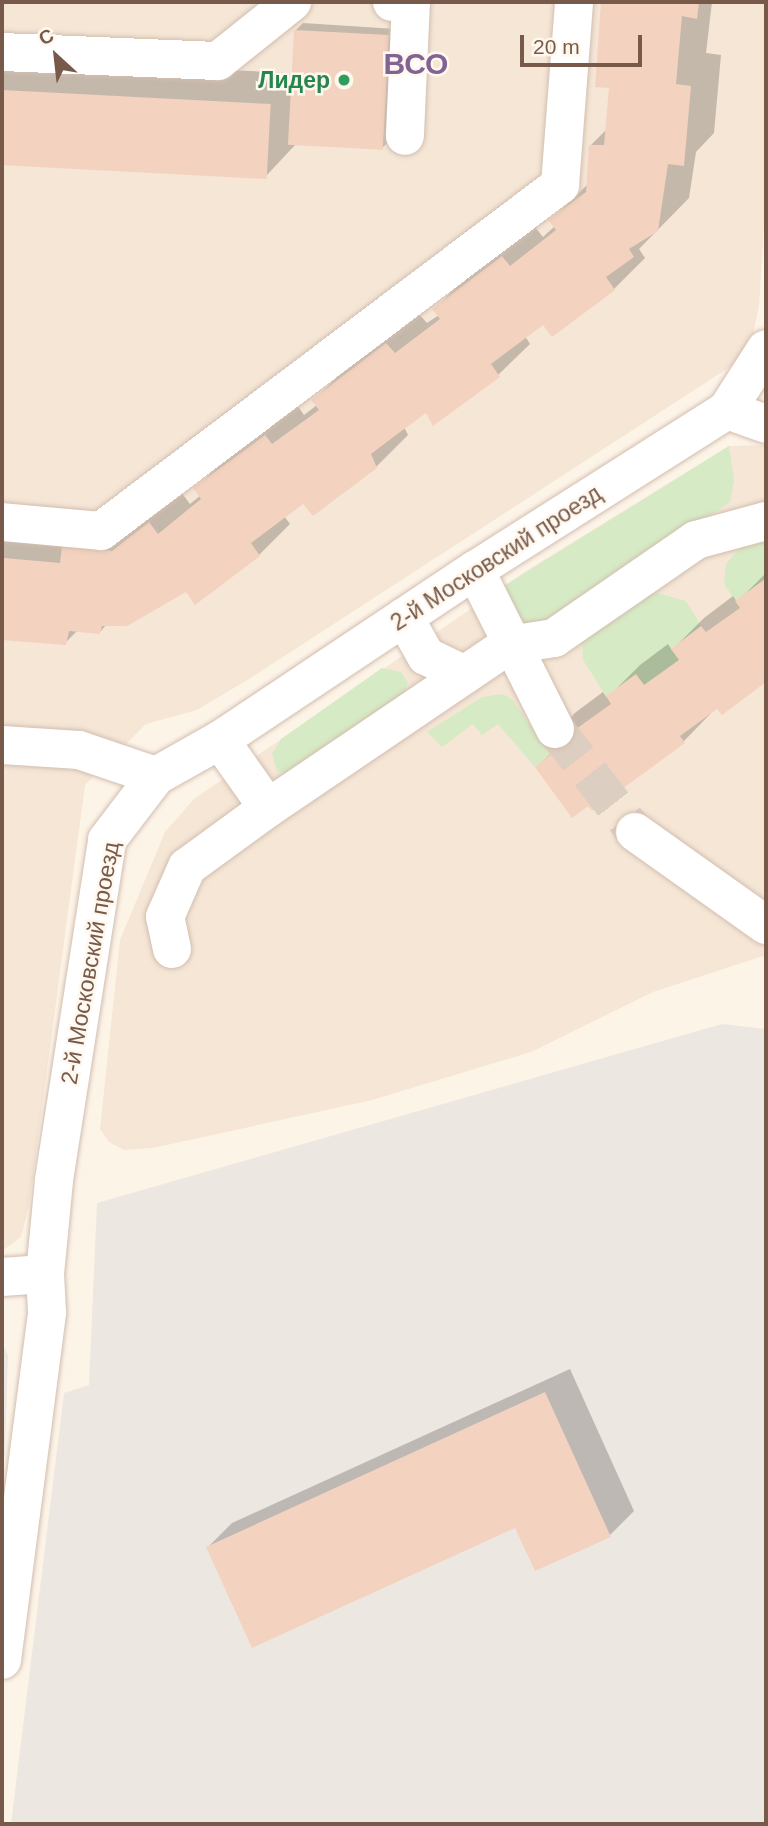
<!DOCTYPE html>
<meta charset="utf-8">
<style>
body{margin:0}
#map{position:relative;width:768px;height:1826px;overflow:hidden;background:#fdf4e8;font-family:Arial,sans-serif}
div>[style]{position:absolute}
.residential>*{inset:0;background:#f5e6d6}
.industrial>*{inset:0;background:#ede7e1}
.green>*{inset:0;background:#d6ebc5}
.shadow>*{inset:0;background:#0003}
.building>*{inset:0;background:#f3d2bf;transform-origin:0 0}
.minor-tunnel>*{height:38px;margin-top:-19px;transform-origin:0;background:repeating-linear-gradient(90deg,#dccec1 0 38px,transparent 0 57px)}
.roads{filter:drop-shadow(0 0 2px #d2beaf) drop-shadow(0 0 2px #d2beaf)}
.minor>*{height:38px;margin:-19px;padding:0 19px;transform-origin:19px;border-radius:19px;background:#fff}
.dots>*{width:19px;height:19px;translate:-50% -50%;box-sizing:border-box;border:4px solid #fff8ef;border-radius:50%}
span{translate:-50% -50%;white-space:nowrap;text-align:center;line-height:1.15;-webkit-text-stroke:5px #fff8ef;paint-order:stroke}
.leisure-label{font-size:23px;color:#27864d;font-weight:700}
.right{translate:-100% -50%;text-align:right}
.street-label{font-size:23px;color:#785a4b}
.district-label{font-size:30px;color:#826394;font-weight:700}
.frame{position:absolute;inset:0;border:4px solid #785a4b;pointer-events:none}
.north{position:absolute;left:21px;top:21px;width:70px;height:70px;-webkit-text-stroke:5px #fff8ef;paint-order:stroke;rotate:333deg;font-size:19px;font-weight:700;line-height:28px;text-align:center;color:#785a4b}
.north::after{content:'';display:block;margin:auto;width:24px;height:32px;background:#785a4b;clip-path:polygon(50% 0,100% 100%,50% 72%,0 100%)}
.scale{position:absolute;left:520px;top:35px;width:122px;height:32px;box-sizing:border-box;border:4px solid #785a4b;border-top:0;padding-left:9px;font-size:21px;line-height:24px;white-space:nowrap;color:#785a4b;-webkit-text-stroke:5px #fff8ef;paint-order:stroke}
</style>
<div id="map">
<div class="residential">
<div style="clip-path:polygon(2px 2px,766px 2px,766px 194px,759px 306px,752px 339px,736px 363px,249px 679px,197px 710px,146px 724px,85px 785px,29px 1205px,21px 1237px,2px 1251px)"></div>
<div style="clip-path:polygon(766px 445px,766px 955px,653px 992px,531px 1052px,372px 1100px,153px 1148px,124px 1150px,109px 1142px,100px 1129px,120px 940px,165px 832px,194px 799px,526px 571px,729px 446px)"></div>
</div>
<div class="industrial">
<div style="clip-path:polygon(722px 1024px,766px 1029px,766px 1824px,11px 1824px,64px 1393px,89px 1385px,97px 1203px)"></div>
<div style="clip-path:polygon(2px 1342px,8px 1356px,5px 1455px,2px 1455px)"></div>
</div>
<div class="green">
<div style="clip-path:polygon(729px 446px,734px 480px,730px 502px,555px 620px,535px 627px,514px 622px,496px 591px)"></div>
<div style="clip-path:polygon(766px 536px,766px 581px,735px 601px,724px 583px,726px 564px,743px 544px)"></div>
<div style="clip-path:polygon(654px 592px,686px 601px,701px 626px,671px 649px,679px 660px,644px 685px,636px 675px,606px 696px,583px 660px,582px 642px,611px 615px)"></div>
<div style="clip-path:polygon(382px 668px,401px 672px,408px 683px,400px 701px,295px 776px,277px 771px,272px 754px,281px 739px)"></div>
<div style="clip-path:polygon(502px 694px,513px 700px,550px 755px,535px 767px,498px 724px,482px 735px,473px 724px,442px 747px,427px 732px,482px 697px)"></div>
</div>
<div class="shadow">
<div style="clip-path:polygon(603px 2px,712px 2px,706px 53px,721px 55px,714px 133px,696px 152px,689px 198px,639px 249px,645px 258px,614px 289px,543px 322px,525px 336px,530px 344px,498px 375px,426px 410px,404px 427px,408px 435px,376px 467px,303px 501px,284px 516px,290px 524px,259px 555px,107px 624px,100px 632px,78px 630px,65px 643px,2px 638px,2px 510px,34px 527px,181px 492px,190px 504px,201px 495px,196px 488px,227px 457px,297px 405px,304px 415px,317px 405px,314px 400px,345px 369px,418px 313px,427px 323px,439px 315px,435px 309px,466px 277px,534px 226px,543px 237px,555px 226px,551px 220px,588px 184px,590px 146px,608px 128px,611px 87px,596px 85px)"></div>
<div style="clip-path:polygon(303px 23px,396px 29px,388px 142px,381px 149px,296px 144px,267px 175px,2px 163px,2px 60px,293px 73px,296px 30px)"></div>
<div style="clip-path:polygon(766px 573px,766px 679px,722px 712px,718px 706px,684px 741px,593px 809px,537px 767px,551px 753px,544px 744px,576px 712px,603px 692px,607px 698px,640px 665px,668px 644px,672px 650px,704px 618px,733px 596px,737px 602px)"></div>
<div style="clip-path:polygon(570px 1369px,634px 1511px,610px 1535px,516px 1526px,208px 1547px,232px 1523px)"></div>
</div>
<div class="building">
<div style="clip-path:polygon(601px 2px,699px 2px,697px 19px,682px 16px,676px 84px,691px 86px,684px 166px,668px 164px,658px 231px,629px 249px,634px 257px,606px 277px,615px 290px,552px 337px,543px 325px,491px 364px,500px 377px,433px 426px,426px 413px,396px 435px,371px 454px,377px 468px,313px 516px,303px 504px,251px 543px,260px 556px,195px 605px,186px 592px,127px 626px,102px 626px,100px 634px,69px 631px,66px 645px,2px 640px,2px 543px,4px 558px,60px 563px,62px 546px,112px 551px,149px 522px,158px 534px,201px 499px,193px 488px,265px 435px,272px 444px,319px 410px,311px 400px,386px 343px,395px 353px,440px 319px,432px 309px,502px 256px,510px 266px,556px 230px,548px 220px,586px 192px,589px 145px,604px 145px,609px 88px,595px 87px)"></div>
<div style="left:294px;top:30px;width:95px;height:115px;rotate:3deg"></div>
<div style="left:2px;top:90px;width:269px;height:75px;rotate:3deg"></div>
<div style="clip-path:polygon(765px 579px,766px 682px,722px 715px,717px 709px,680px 736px,685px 743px,592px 811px,588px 806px,572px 818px,535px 767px,550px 755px,542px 743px,571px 722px,576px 729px,611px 704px,606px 696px,636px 674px,644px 685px,679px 660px,671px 649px,701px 626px,706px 632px,740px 608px,735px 601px)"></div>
<div style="clip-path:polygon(545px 1392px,611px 1537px,535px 1571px,515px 1528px,252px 1648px,206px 1547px)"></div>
</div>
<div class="minor-tunnel">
<div style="left:555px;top:729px;width:130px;rotate:52.2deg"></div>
</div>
<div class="roads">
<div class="minor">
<div style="left:392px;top:2px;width:19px"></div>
<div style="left:411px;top:2px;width:134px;rotate:92.6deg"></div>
<div style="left:2px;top:52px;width:216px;rotate:2.4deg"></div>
<div style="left:218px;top:61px;width:95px;rotate:-38.6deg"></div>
<div style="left:727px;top:410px;width:41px;rotate:19.7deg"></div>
<div style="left:2px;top:522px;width:99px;rotate:5.2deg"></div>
<div style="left:101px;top:531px;width:575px;rotate:-37.01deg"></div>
<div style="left:560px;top:185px;width:184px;rotate:-85.6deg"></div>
<div style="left:475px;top:570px;width:178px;rotate:63.3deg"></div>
<div style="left:404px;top:617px;width:45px;rotate:60.6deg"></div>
<div style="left:426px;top:656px;width:43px;rotate:26deg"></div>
<div style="left:220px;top:740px;width:83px;rotate:54.8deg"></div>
<div style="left:2px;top:745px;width:77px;rotate:3.7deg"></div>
<div style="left:79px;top:750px;width:81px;rotate:18.7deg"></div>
<div style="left:635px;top:832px;width:161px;rotate:35.4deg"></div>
<div style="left:172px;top:949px;width:33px;rotate:-102deg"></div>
<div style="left:165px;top:917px;width:55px;rotate:-66.3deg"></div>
<div style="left:187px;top:867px;width:100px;rotate:-36.1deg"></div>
<div style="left:268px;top:808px;width:291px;rotate:-34.1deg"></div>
<div style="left:509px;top:645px;width:46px;rotate:-8.8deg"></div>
<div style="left:554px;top:638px;width:173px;rotate:-34.6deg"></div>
<div style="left:696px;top:540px;width:73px;rotate:-15.2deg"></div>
<div style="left:2px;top:1277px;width:43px;rotate:-4deg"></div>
<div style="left:2px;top:1660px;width:351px;rotate:-82.6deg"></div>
<div style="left:47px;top:1312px;width:38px;rotate:-93deg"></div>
<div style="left:45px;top:1274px;width:94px;rotate:-84.5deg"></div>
<div style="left:54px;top:1180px;width:344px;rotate:-81.1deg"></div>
<div style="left:107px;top:840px;width:81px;rotate:-52.6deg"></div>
<div style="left:156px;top:776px;width:73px;rotate:-29.4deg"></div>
<div style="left:220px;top:740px;width:306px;rotate:-33.7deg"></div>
<div style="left:475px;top:570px;width:299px;rotate:-32.4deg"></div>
<div style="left:727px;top:410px;width:72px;rotate:-57.4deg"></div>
</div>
</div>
<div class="dots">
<div style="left:344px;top:80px;background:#2e9e5b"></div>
</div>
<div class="leisure-label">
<span class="right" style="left:330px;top:80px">Лидер</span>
</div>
<div class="street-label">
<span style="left:496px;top:558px;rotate:-33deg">2-й Московский проезд</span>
<span style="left:90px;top:963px;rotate:-80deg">2-й Московский проезд</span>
</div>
<div class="district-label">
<span style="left:416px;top:64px">ВСО</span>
</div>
<div class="frame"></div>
<div class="north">С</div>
<div class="scale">20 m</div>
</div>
